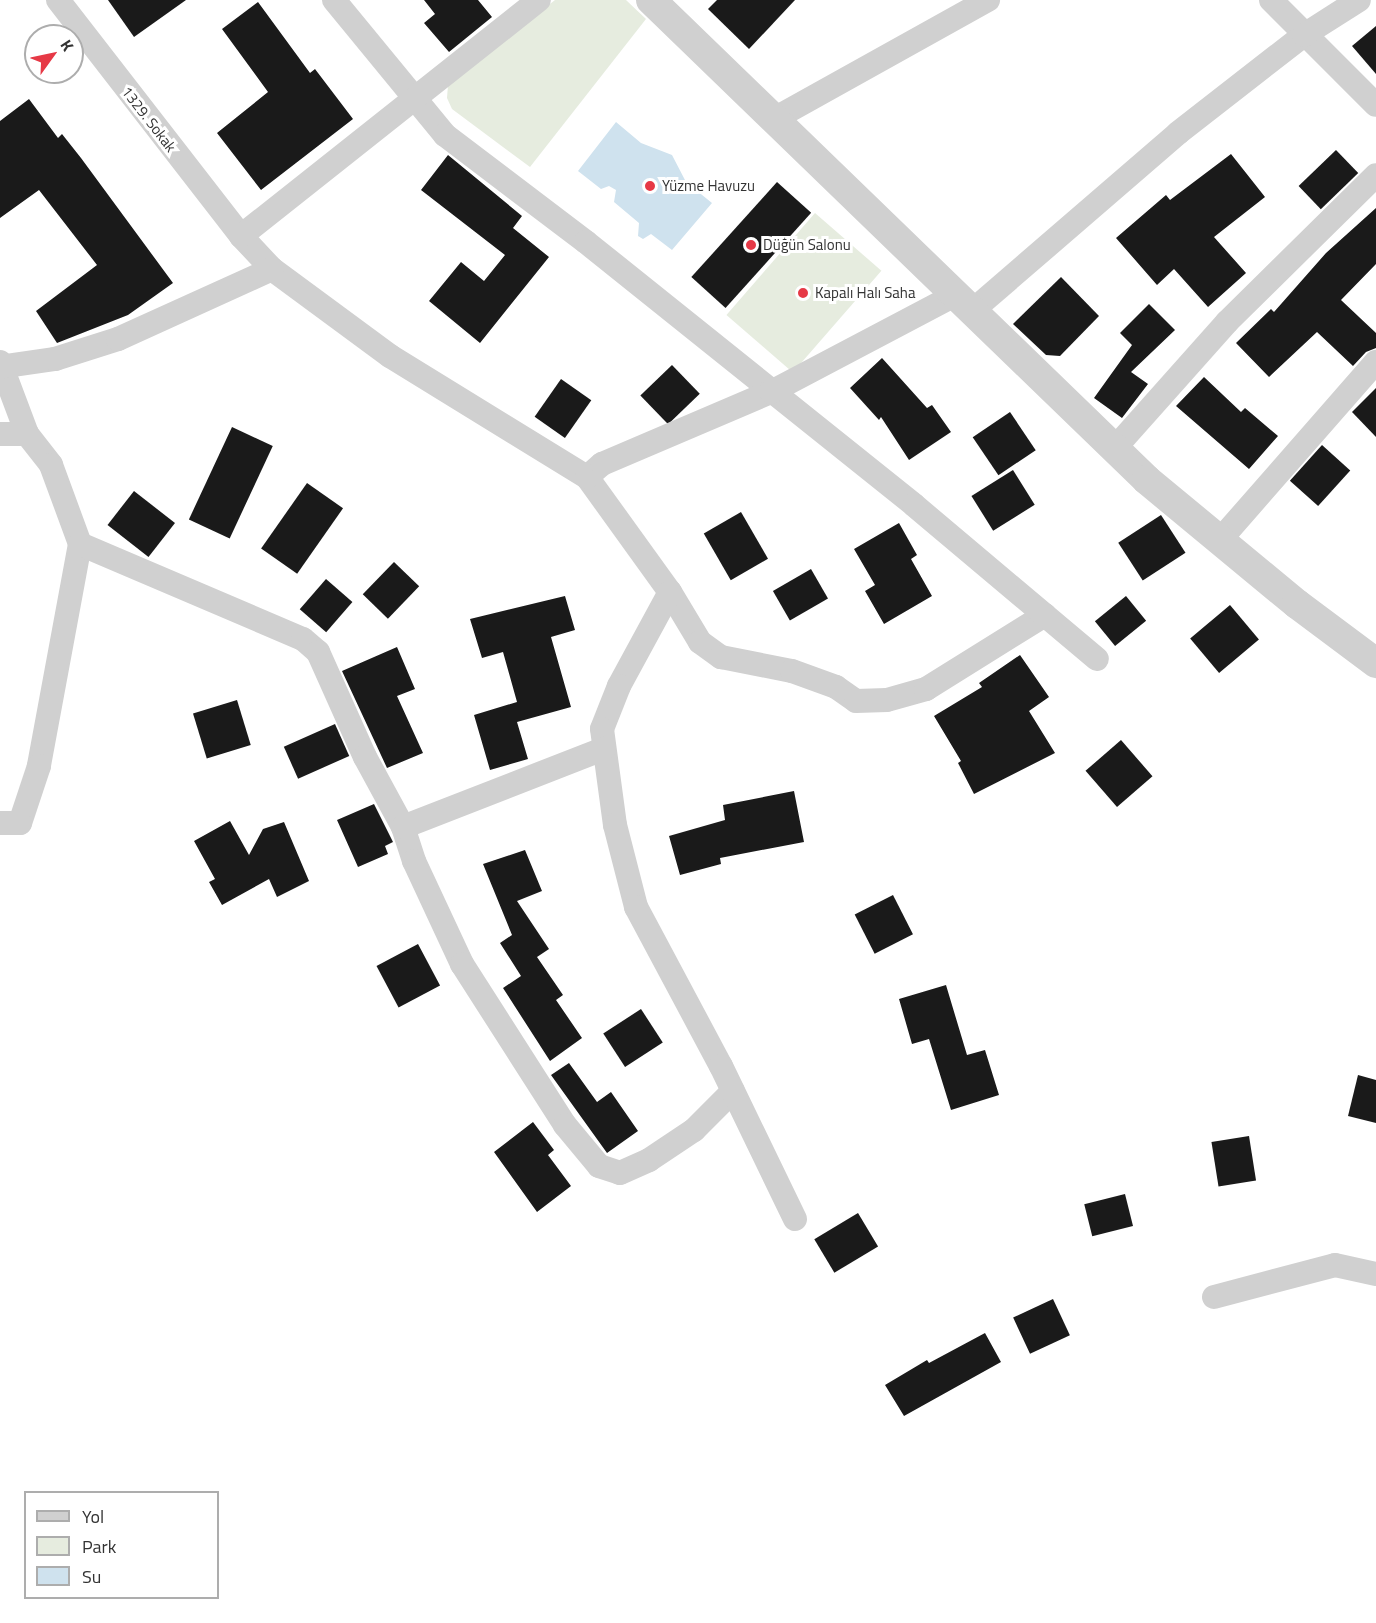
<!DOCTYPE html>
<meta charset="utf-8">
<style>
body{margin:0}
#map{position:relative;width:1376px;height:1623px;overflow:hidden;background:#fff;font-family:"Titillium Web",sans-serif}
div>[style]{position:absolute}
.green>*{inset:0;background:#e6ecdf;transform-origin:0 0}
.water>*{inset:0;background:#cfe2ee}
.building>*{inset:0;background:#1a1a1a;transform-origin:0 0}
.minor>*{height:24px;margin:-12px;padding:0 12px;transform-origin:12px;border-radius:12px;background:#d0d0d0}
.tertiary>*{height:30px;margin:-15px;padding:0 15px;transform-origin:15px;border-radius:15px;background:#d0d0d0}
.dots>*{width:16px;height:16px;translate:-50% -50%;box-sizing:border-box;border:3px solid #fff;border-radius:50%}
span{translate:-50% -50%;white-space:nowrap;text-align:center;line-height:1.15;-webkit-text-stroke:6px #fff;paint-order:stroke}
.street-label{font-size:15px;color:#333}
.poi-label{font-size:15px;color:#333}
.left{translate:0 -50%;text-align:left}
.legend{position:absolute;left:24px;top:1491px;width:195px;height:108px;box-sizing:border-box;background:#fff;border:2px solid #adadad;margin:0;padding:8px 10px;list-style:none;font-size:18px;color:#333}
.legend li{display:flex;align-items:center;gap:12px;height:30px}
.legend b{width:30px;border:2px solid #adadad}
.north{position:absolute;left:24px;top:24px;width:60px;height:60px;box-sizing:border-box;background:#fff;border:2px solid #adadad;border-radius:50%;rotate:57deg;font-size:16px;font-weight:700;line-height:24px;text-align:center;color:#333}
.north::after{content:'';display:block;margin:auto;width:21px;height:27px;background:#e63946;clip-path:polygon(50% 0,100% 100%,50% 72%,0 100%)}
</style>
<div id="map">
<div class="green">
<div style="clip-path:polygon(555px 0,626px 0,646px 19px,530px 167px,452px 109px,447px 98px,448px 85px)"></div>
<div style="left:815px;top:213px;width:88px;height:135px;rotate:41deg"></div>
</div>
<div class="water">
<div style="clip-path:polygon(616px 122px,641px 143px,672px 155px,686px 182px,712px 203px,672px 250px,651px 234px,643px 239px,638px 236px,639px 223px,614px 202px,616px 190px,609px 186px,601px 189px,578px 171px)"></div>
</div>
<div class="building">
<div style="clip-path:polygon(108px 0,186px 0,134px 37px)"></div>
<div style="clip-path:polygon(424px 0,478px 0,492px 17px,449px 52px,424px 23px,435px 14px)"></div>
<div style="clip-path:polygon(717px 0,795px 0,749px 49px,708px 9px)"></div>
<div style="clip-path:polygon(258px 2px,310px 73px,315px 69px,353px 119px,261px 190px,217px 133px,268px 92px,222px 29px)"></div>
<div style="clip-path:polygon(1376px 26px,1376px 74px,1352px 46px)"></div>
<div style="clip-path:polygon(29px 99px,58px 138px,62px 134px,81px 158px,173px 283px,128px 315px,57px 343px,36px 311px,97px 265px,39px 190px,0 218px,0 121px)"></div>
<div style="left:1336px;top:150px;width:32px;height:52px;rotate:46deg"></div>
<div style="clip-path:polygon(1231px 154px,1265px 197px,1214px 237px,1246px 273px,1208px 307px,1174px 269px,1157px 285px,1116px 238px,1166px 195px,1170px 200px)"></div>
<div style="clip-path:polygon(448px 155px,522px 216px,513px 228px,549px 257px,480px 343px,429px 301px,461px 262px,484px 281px,505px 255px,421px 190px)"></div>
<div style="left:777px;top:182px;width:46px;height:128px;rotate:42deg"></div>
<div style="clip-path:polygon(1376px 208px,1376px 264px,1341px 300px,1376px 333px,1376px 348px,1366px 352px,1353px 366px,1317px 332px,1269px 377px,1236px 343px,1271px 309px,1274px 312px,1326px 253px)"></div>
<div style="clip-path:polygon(1061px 277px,1099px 316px,1060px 356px,1046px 355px,1013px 324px)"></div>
<div style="clip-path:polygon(1149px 304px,1175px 330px,1131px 372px,1148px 384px,1122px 418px,1094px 398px,1132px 345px,1120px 333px)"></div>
<div style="clip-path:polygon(882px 358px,927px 408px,932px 405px,951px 432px,909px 460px,881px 417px,879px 420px,850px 388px)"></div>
<div style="left:672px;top:365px;width:40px;height:44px;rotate:46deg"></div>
<div style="clip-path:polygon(1204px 377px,1241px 412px,1245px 408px,1278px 436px,1249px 469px,1176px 406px)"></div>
<div style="left:561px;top:379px;width:37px;height:46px;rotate:35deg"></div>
<div style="clip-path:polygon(1376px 388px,1376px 437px,1352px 412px)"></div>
<div style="left:1010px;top:412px;width:46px;height:45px;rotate:56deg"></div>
<div style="left:232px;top:427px;width:45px;height:102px;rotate:25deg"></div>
<div style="left:1322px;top:445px;width:38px;height:48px;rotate:42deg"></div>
<div style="left:1013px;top:470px;width:41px;height:49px;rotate:58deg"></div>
<div style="left:307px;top:483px;width:44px;height:80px;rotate:35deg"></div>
<div style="left:134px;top:491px;width:52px;height:43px;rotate:38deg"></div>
<div style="left:741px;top:512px;width:54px;height:43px;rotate:60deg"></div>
<div style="left:1161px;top:515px;width:45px;height:51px;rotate:57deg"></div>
<div style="clip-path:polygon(899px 523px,917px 555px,911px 559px,932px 596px,884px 624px,865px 591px,875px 585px,854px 549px)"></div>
<div style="left:394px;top:562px;width:35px;height:45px;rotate:44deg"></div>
<div style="left:811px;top:569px;width:34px;height:44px;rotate:60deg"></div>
<div style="left:326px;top:579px;width:35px;height:40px;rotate:41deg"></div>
<div style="clip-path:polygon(565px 596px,575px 630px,551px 637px,571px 707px,517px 722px,528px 759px,490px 770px,474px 715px,517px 702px,503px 652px,482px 658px,470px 619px)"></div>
<div style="left:1126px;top:596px;width:32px;height:40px;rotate:51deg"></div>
<div style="left:1230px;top:605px;width:45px;height:52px;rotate:50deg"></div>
<div style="clip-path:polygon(397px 647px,415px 689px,397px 696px,423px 753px,387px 768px,342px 671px)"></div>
<div style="clip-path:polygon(1020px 655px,1049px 697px,1029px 711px,1055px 753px,974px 794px,958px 763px,961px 761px,934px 716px,982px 687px,979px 683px)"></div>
<div style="left:237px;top:700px;width:47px;height:46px;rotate:73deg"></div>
<div style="left:335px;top:724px;width:35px;height:56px;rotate:66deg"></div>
<div style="left:1121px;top:740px;width:48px;height:47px;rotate:49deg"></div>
<div style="clip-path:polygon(794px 791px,804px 842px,720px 858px,721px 864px,680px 875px,669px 836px,725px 820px,723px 805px)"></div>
<div style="clip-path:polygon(374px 804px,393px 842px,385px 846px,388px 854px,358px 867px,337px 820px)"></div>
<div style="clip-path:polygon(230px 821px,249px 855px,263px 829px,284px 822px,309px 881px,277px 897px,269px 879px,222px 905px,209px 882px,215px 879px,194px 841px)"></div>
<div style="clip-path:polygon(525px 850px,542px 891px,517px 901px,549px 949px,537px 957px,563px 995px,556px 1000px,582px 1038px,550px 1061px,503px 988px,521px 976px,500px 943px,512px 935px,483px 864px)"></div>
<div style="left:893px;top:895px;width:44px;height:43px;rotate:63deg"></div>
<div style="left:418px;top:944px;width:47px;height:47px;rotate:62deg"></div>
<div style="clip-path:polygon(946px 985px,967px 1055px,985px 1050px,999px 1095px,951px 1110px,929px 1039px,912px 1044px,899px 999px)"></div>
<div style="left:641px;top:1009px;width:40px;height:45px;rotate:57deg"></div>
<div style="clip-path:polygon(569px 1063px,597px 1102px,611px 1092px,638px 1131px,607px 1153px,551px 1075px)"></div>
<div style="clip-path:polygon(1358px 1075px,1376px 1080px,1376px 1123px,1348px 1116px)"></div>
<div style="clip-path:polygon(533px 1122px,554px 1150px,548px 1155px,571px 1186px,537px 1212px,494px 1152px)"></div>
<div style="left:1249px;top:1136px;width:45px;height:38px;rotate:81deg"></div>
<div style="left:1125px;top:1194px;width:33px;height:42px;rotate:76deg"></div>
<div style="left:858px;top:1213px;width:39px;height:51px;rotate:59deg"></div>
<div style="left:1053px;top:1299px;width:40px;height:44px;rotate:65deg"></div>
<div style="clip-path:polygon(985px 1333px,1001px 1362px,904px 1416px,885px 1385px,927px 1360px,929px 1363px)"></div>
</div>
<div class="minor">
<div style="left:58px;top:0;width:299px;rotate:52.2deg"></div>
<div style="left:241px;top:236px;width:45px;rotate:46.8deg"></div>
<div style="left:272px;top:269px;width:147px;rotate:36.4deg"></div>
<div style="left:390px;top:356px;width:231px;rotate:31.6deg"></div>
<div style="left:587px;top:477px;width:142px;rotate:54.2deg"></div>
<div style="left:670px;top:592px;width:58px;rotate:59deg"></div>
<div style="left:700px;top:642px;width:26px;rotate:36deg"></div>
<div style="left:721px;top:657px;width:72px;rotate:11.2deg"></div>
<div style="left:792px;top:671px;width:47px;rotate:20deg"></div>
<div style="left:836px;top:687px;width:24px;rotate:35deg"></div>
<div style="left:856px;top:701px;width:31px;rotate:-2deg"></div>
<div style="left:887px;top:700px;width:41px;rotate:-15.8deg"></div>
<div style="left:926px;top:689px;width:140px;rotate:-31.9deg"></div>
<div style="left:334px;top:0;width:175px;rotate:50.6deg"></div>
<div style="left:445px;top:135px;width:177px;rotate:37.2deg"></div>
<div style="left:586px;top:242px;width:420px;rotate:38.7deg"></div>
<div style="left:914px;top:505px;width:239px;rotate:40.1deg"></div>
<div style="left:1271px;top:0;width:148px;rotate:45deg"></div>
<div style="left:774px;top:119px;width:245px;rotate:-29.1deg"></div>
<div style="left:241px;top:236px;width:380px;rotate:-38.4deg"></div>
<div style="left:972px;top:311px;width:272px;rotate:-40.8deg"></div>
<div style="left:1178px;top:133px;width:160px;rotate:-37.9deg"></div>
<div style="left:1304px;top:35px;width:65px;rotate:-32.5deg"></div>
<div style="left:0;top:362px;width:77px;rotate:69.4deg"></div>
<div style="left:27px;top:434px;width:39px;rotate:52deg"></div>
<div style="left:51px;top:465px;width:84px;rotate:69.8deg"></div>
<div style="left:80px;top:544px;width:226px;rotate:100.5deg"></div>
<div style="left:39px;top:766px;width:60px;rotate:108.4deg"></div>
<div style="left:20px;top:823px;width:20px;rotate:180deg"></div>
<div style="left:0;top:367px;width:56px;rotate:-8.3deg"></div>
<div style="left:55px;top:359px;width:66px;rotate:-17.6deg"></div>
<div style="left:118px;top:339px;width:169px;rotate:-24.4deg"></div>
<div style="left:0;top:434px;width:27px"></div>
<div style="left:1114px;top:449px;width:170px;rotate:-48.3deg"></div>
<div style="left:1227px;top:322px;width:209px;rotate:-44.6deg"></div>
<div style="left:587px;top:477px;width:20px;rotate:-41deg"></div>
<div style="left:602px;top:464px;width:184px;rotate:-23.1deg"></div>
<div style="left:771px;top:392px;width:208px;rotate:-27.8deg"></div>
<div style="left:1220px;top:540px;width:237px;rotate:-48.8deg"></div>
<div style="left:80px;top:544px;width:242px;rotate:23.1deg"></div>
<div style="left:303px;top:639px;width:20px;rotate:41deg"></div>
<div style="left:318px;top:652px;width:115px;rotate:65.9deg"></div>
<div style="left:365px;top:757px;width:80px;rotate:61.5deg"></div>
<div style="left:403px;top:827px;width:36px;rotate:72deg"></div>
<div style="left:414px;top:861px;width:114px;rotate:65deg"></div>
<div style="left:462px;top:964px;width:191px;rotate:57.4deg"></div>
<div style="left:565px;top:1125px;width:53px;rotate:50.3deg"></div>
<div style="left:599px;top:1166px;width:22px;rotate:18deg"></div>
<div style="left:620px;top:1173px;width:32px;rotate:-24deg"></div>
<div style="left:649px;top:1160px;width:54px;rotate:-33.7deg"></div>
<div style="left:694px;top:1130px;width:55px;rotate:-45deg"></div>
<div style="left:670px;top:592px;width:107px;rotate:118.5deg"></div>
<div style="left:619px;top:686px;width:46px;rotate:111.6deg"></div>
<div style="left:602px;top:729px;width:97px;rotate:82.3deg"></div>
<div style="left:615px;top:825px;width:85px;rotate:75.6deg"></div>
<div style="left:636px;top:907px;width:180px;rotate:61.9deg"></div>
<div style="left:721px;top:1066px;width:170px;rotate:64.2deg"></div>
<div style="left:403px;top:827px;width:215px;rotate:-21.3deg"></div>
<div style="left:1214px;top:1297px;width:125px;rotate:-14.8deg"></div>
<div style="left:1335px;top:1265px;width:42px;rotate:12.4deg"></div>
</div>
<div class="tertiary">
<div style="left:651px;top:0;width:690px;rotate:44.06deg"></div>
<div style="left:1147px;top:480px;width:195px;rotate:39.6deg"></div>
<div style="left:1297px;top:604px;width:99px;rotate:36.8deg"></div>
</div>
<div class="dots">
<div style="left:650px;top:186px;background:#e63946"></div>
<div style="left:751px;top:245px;background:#e63946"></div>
<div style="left:803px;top:293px;background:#e63946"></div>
</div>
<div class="street-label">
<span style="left:149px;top:119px;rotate:52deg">1329. Sokak</span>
</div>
<div class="poi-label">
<span class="left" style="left:662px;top:186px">Yüzme Havuzu</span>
<span class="left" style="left:763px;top:245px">Düğün Salonu</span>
<span class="left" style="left:815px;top:293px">Kapalı Halı Saha</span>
</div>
<ul class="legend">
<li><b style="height:8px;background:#d0d0d0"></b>Yol</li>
<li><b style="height:16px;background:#e6ecdf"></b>Park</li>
<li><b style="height:16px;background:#cfe2ee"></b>Su</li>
</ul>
<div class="north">K</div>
</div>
